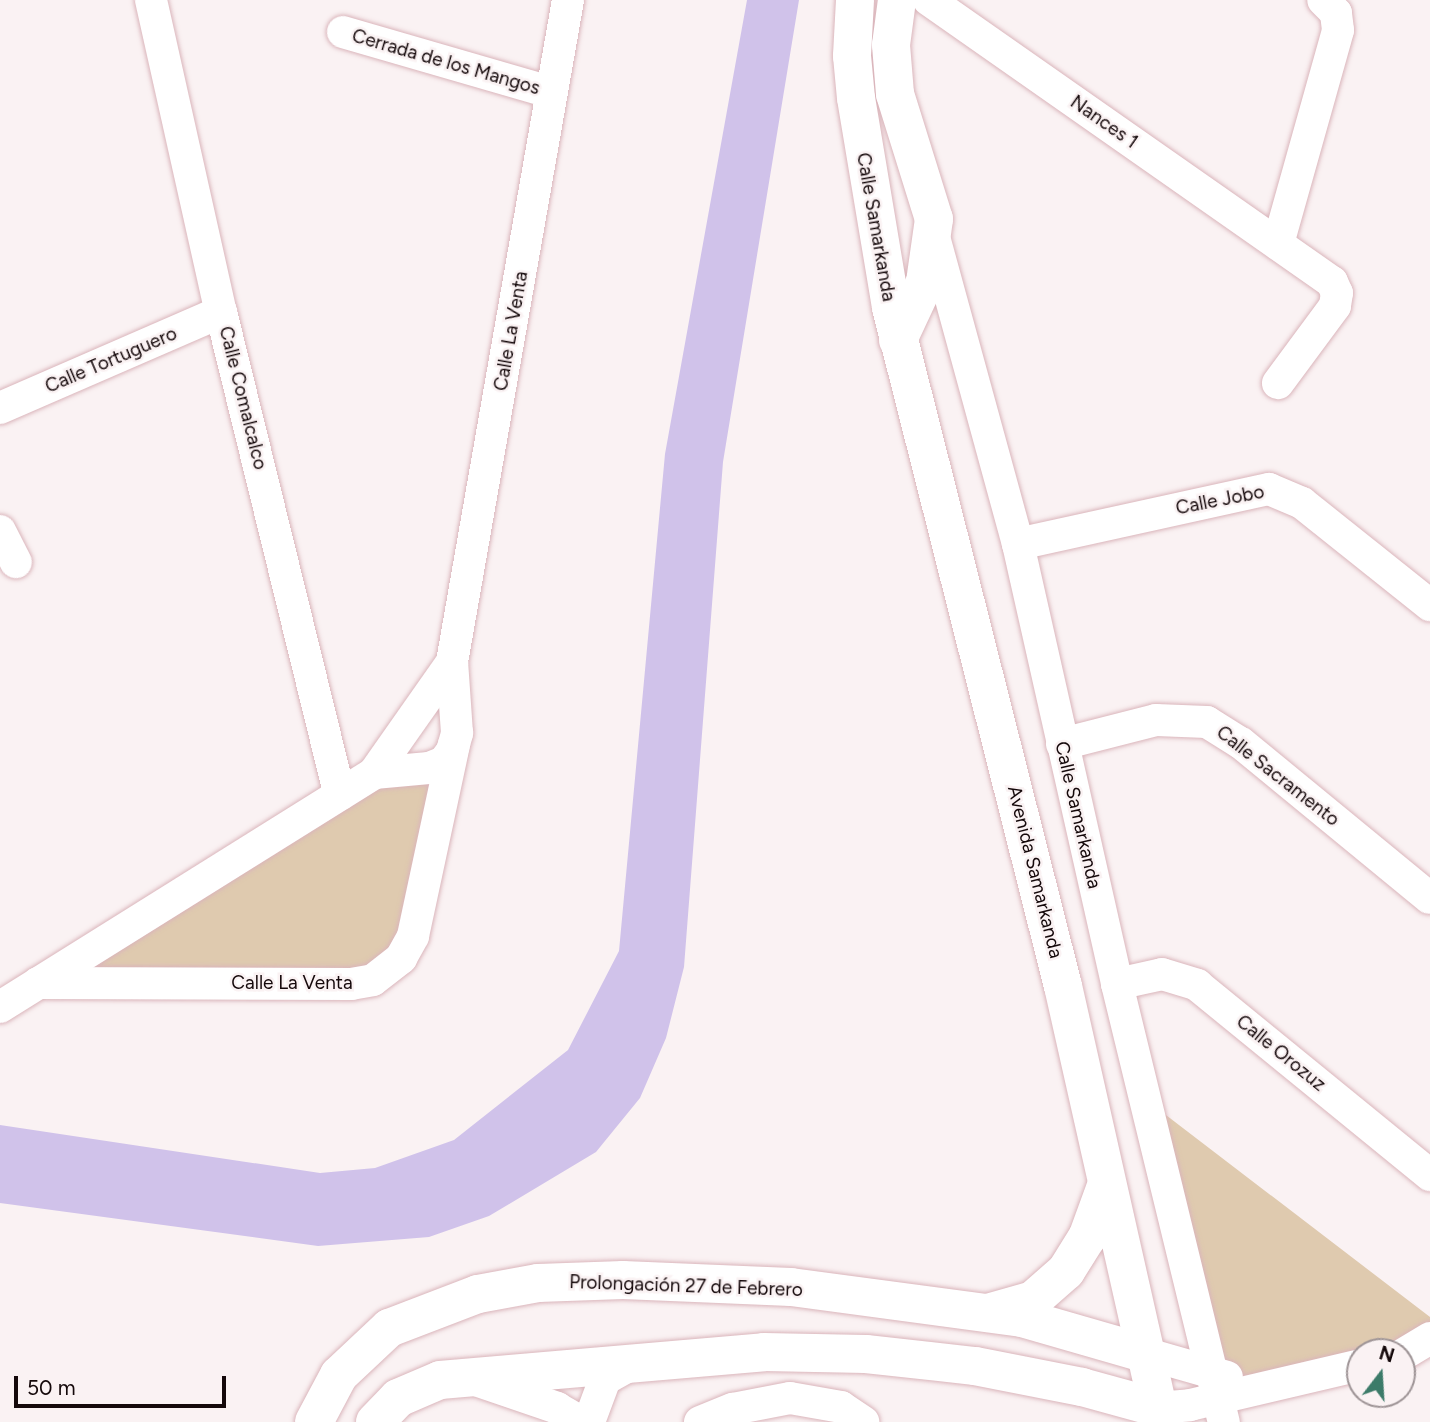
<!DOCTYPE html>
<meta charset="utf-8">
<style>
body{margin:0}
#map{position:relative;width:1430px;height:1422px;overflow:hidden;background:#faf2f3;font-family:Figtree,sans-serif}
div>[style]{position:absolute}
.green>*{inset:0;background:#dfcaaf}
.water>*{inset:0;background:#d0c2ea}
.roads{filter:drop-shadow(0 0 2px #dab5bb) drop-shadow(0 0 2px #dab5bb)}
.street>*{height:32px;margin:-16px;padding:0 16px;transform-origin:16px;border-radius:16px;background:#fff}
.secondary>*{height:38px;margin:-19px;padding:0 19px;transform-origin:19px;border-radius:19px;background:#fff}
span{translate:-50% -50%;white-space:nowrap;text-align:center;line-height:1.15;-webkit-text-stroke:5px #faf2f3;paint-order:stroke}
.street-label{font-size:19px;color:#14080a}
.north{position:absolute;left:1346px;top:1338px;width:70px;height:70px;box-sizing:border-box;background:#faf2f3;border:2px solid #9e9496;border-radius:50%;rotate:17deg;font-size:19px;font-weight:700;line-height:28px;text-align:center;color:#14080a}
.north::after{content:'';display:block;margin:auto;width:24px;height:32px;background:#3c7b69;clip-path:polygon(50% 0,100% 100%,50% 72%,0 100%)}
.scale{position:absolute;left:14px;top:1376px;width:212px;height:32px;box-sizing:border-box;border:4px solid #14080a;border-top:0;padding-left:9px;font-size:21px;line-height:24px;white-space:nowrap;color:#14080a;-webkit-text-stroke:5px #faf2f3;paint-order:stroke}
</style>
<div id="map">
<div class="green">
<div style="clip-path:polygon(374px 773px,447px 780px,428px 876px,373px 980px,38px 983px)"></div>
<div style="clip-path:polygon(1145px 1099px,1430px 1317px,1430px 1338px,1402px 1352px,1360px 1352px,1219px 1399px)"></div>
</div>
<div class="water">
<div style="clip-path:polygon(747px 0,799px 0,723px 462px,684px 967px,666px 1038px,640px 1098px,596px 1152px,489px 1216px,429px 1237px,318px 1246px,0 1203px,0 1125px,320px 1173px,375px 1168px,454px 1140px,568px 1050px,619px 951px,665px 454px)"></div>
</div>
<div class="roads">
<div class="street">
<div style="left:151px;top:0;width:320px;rotate:77.4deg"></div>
<div style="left:221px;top:312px;width:497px;rotate:76.2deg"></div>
<div style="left:929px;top:0;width:492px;rotate:35deg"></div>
<div style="left:1332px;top:282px;width:12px;rotate:66deg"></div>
<div style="left:1337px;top:293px;width:13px;rotate:99deg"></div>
<div style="left:1335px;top:306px;width:96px;rotate:126.5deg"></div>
<div style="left:343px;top:32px;width:216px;rotate:16.2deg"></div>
<div style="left:934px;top:237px;width:318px;rotate:74.7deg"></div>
<div style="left:1018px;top:544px;width:451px;rotate:77.3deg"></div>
<div style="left:1117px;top:984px;width:451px;rotate:76.3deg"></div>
<div style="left:1278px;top:244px;width:222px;rotate:-74.3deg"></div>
<div style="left:1338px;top:30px;width:17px;rotate:-97deg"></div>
<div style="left:1336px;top:13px;width:18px;rotate:-135deg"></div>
<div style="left:0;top:408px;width:241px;rotate:-23.5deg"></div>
<div style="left:0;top:531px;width:35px;rotate:63deg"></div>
<div style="left:1018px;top:544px;width:257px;rotate:-12.4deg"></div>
<div style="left:1269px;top:489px;width:36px;rotate:23deg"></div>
<div style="left:1302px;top:503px;width:164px;rotate:38.6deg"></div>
<div style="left:1062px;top:744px;width:97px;rotate:-14.3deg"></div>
<div style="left:1156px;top:720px;width:51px;rotate:2.2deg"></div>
<div style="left:1207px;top:722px;width:40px;rotate:32deg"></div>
<div style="left:1241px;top:743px;width:244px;rotate:39.4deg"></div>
<div style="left:374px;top:773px;width:136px;rotate:-54.9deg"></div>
<div style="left:38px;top:983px;width:313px;rotate:0.2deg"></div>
<div style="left:351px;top:984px;width:22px;rotate:-10deg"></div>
<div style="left:373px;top:980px;width:36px;rotate:-38deg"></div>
<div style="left:401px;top:958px;width:25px;rotate:-61deg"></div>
<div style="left:413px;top:936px;width:195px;rotate:-77.9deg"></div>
<div style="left:1117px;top:984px;width:46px;rotate:-12.5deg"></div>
<div style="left:1162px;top:974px;width:37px;rotate:17deg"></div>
<div style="left:1197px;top:985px;width:301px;rotate:39.2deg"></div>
<div style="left:0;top:1007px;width:441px;rotate:-32deg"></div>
<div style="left:374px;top:773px;width:55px;rotate:-5.2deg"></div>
<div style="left:429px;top:768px;width:16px;rotate:-22deg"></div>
<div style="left:444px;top:762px;width:14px;rotate:-54deg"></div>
<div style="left:452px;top:751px;width:19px;rotate:-74deg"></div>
<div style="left:457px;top:733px;width:71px;rotate:-94deg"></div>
<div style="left:452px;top:662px;width:672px;rotate:-80.06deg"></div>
<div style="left:1147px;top:1354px;width:83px;rotate:16deg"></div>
<div style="left:1402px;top:1355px;width:33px;rotate:-31deg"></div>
<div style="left:473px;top:1379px;width:89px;rotate:19deg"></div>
<div style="left:557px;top:1408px;width:28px;rotate:30deg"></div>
<div style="left:1158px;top:1408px;width:32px;rotate:-5deg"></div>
<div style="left:1190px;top:1405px;width:175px;rotate:-13.2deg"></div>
<div style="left:589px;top:1422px;width:46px;rotate:-69.6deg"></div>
<div style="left:605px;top:1379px;width:35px;rotate:-29deg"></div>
<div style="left:700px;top:1422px;width:35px;rotate:-22deg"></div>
<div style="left:733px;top:1409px;width:58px;rotate:-10.9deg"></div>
<div style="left:790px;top:1398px;width:52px;rotate:10deg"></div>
<div style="left:841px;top:1407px;width:27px;rotate:34deg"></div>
</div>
<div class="secondary">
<div style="left:855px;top:0;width:56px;rotate:93.1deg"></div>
<div style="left:852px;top:56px;width:42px;rotate:84.6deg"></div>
<div style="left:856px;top:98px;width:213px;rotate:80.5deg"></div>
<div style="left:891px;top:308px;width:699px;rotate:75.77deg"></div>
<div style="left:1063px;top:986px;width:447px;rotate:77.3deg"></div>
<div style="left:897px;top:0;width:45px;rotate:97.6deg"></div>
<div style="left:891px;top:45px;width:49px;rotate:85.3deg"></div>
<div style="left:895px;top:94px;width:131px;rotate:72.7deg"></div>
<div style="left:934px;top:219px;width:64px;rotate:98.1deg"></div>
<div style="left:925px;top:282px;width:64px;rotate:115deg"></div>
<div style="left:991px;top:1312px;width:44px;rotate:-15.9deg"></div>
<div style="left:1033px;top:1300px;width:44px;rotate:-41.3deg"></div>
<div style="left:1066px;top:1271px;width:39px;rotate:-58deg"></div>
<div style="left:1087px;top:1238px;width:55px;rotate:-69.9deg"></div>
<div style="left:314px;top:1422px;width:53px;rotate:-62deg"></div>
<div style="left:339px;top:1375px;width:69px;rotate:-43.2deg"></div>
<div style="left:389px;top:1328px;width:95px;rotate:-20.9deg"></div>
<div style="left:478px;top:1294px;width:61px;rotate:-10.4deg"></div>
<div style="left:538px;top:1283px;width:85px;rotate:-2deg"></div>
<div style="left:623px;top:1280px;width:168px;rotate:2.4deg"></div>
<div style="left:791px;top:1287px;width:233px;rotate:7.6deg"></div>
<div style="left:1022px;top:1318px;width:130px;rotate:16.1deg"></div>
<div style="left:375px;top:1422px;width:33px;rotate:-46deg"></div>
<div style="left:398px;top:1398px;width:46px;rotate:-23.2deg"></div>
<div style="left:440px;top:1380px;width:325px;rotate:-4.9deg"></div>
<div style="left:764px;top:1352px;width:102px;rotate:1.1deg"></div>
<div style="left:866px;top:1354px;width:110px;rotate:6.3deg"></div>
<div style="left:975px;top:1366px;width:109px;rotate:11.1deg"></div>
<div style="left:1082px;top:1387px;width:79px;rotate:15.4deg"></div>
</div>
</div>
<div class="street-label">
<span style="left:446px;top:62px;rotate:16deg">Cerrada de los Mangos</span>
<span style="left:1104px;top:122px;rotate:35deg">Nances 1</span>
<span style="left:876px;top:227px;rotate:80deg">Calle Samarkanda</span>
<span style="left:511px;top:331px;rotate:-80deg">Calle La Venta</span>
<span style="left:111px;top:360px;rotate:-23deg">Calle Tortuguero</span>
<span style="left:243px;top:398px;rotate:76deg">Calle Comalcalco</span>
<span style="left:1220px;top:500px;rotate:-11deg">Calle Jobo</span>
<span style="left:1278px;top:776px;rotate:38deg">Calle Sacramento</span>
<span style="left:1078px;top:815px;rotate:77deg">Calle Samarkanda</span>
<span style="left:1035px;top:872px;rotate:76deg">Avenida Samarkanda</span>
<span style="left:292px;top:983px">Calle La Venta</span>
<span style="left:1281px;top:1053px;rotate:39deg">Calle Orozuz</span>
<span style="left:686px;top:1286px;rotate:2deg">Prolongación 27 de Febrero</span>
</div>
<div class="north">N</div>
<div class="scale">50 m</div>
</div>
